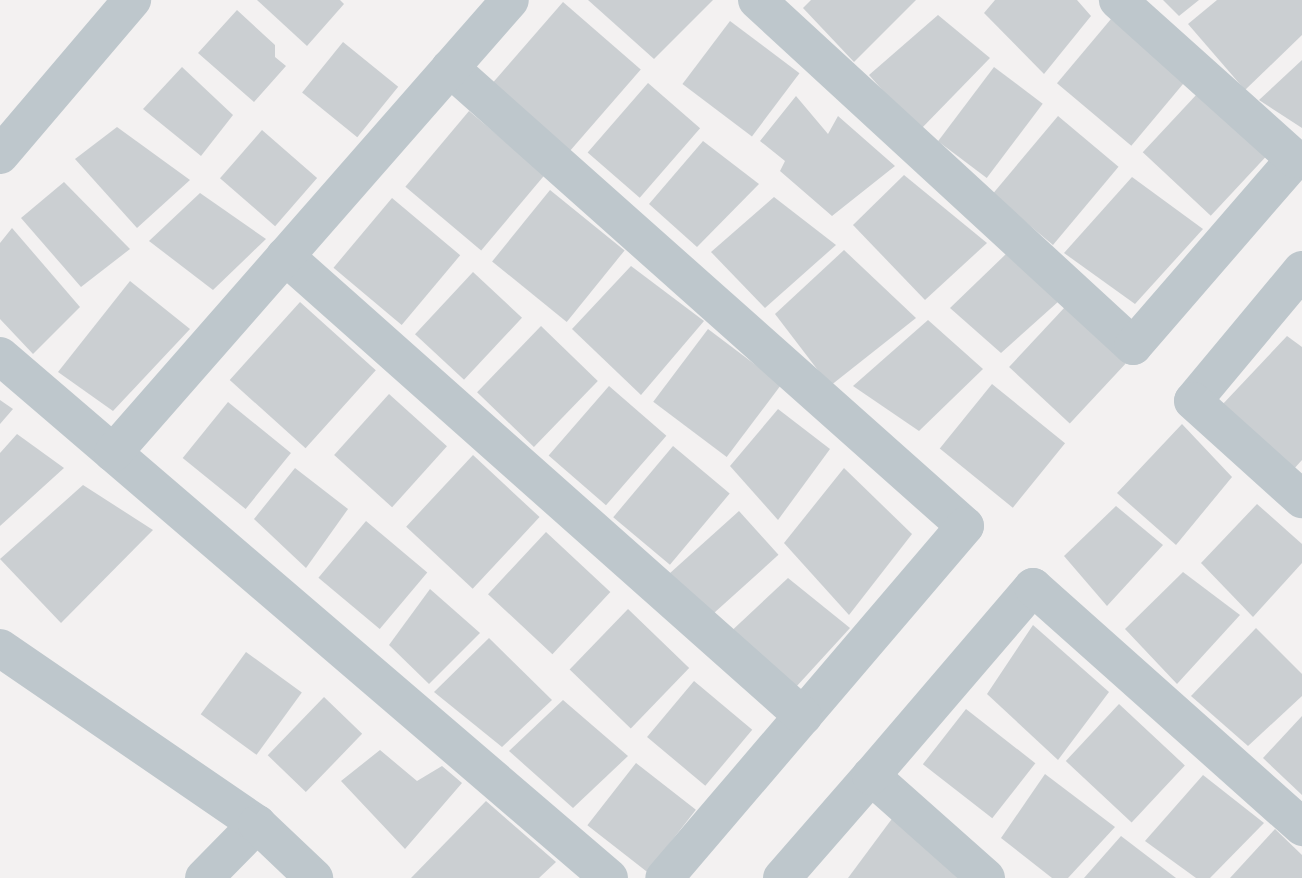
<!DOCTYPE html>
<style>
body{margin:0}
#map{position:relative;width:1302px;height:878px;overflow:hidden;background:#f3f1f1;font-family:"Space Grotesk",sans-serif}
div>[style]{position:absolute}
.building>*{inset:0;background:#cbcfd2;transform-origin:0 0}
.minor>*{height:38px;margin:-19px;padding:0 19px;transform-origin:19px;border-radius:19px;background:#bec7cc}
.tertiary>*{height:38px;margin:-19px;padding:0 19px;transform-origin:19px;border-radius:19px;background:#bec7cc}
span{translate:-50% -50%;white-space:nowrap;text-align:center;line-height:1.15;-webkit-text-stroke:5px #fff;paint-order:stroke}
</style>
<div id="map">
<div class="building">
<div style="clip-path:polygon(257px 0,340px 0,344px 4px,307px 46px)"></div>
<div style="clip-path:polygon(588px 0,713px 0,654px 59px)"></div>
<div style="clip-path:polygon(811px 0,916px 0,854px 62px,803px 8px)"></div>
<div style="clip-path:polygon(995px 0,1077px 0,1091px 16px,1044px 74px,984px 13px)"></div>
<div style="clip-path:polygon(1163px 0,1199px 0,1179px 16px)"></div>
<div style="clip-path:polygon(1217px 0,1302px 0,1302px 35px,1245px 90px,1188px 24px)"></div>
<div style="left:563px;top:2px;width:103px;height:108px;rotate:41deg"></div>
<div style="clip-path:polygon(237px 10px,275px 45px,275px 57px,286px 66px,254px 102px,198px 53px)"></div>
<div style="clip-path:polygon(938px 15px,990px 58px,919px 131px,869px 75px)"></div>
<div style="left:1111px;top:19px;width:97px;height:84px;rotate:40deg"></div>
<div style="left:730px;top:21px;width:87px;height:79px;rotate:37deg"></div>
<div style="left:343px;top:42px;width:71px;height:65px;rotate:39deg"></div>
<div style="clip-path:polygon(1302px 60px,1302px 128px,1259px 100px)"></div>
<div style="clip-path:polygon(182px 67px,233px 115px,201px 156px,143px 109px)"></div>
<div style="left:994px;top:67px;width:61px;height:93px;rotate:37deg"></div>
<div style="left:648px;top:83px;width:69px;height:92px;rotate:41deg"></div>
<div style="left:1198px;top:93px;width:93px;height:81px;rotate:43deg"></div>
<div style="clip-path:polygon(796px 96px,828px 134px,838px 116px,895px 166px,832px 216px,780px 171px,785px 161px,760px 141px)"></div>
<div style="left:469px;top:111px;width:99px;height:99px;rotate:40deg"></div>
<div style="left:1058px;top:116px;width:79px;height:102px;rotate:40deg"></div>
<div style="clip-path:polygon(117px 127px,190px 180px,137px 228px,75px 159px)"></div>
<div style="left:262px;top:130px;width:73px;height:64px;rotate:41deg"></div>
<div style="clip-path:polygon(703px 141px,759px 184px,697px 247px,649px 204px)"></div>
<div style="clip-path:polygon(904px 175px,987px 243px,925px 300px,853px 225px)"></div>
<div style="clip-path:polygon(1132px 177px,1203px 229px,1135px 304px,1064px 253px)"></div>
<div style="clip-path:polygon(64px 182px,130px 249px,81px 287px,21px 218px)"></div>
<div style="left:550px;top:190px;width:96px;height:92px;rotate:39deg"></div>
<div style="clip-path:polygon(200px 193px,266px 239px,213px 290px,149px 241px)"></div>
<div style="clip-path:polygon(774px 197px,836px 245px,765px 308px,711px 252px)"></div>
<div style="left:392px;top:198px;width:89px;height:91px;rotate:40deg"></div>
<div style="clip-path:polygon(12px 228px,80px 307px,33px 354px,0 319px,0 243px)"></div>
<div style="clip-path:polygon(844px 250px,916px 318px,830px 386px,775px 314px)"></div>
<div style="clip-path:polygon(1006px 254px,1059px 301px,1001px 353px,950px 308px)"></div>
<div style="clip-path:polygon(631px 266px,704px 321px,641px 395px,572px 329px)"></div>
<div style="left:473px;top:272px;width:67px;height:85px;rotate:43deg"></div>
<div style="clip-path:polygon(130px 281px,190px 329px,113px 411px,58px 372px)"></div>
<div style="left:300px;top:302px;width:102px;height:105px;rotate:42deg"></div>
<div style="left:1065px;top:307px;width:83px;height:82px;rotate:43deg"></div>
<div style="clip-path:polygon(928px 320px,983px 369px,919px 431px,853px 386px)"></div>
<div style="left:541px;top:326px;width:79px;height:92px;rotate:44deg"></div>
<div style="left:708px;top:329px;width:92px;height:91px;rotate:37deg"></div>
<div style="clip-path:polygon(1287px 336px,1302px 347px,1302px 460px,1292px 471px,1221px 406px)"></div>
<div style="left:992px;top:384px;width:94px;height:83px;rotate:39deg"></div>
<div style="left:609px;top:386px;width:76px;height:92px;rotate:41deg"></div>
<div style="left:389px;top:394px;width:78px;height:82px;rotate:42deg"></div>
<div style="clip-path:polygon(0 400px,13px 409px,0 424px)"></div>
<div style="left:228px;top:402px;width:81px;height:72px;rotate:39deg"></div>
<div style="clip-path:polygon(778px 409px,830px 449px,778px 520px,730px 466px)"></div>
<div style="clip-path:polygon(1182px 424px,1232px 477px,1176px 545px,1117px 493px)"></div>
<div style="clip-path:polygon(17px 434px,64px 468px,0 526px,0 453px)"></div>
<div style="left:673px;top:446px;width:74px;height:93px;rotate:40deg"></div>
<div style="left:473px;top:455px;width:91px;height:98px;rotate:43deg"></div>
<div style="clip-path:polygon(295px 468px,348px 509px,306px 568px,254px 519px)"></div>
<div style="clip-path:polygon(844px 468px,912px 534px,849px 615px,784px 543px)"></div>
<div style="clip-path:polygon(83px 485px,153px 530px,61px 623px,0 559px)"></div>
<div style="clip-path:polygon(1257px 504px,1302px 544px,1302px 563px,1253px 617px,1201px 563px)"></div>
<div style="clip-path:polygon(1116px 506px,1163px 545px,1107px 606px,1064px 556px)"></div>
<div style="left:739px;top:511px;width:59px;height:95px;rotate:48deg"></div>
<div style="left:366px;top:521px;width:80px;height:74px;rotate:40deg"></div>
<div style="left:546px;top:532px;width:88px;height:85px;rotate:43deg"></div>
<div style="clip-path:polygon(1183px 572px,1240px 615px,1177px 684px,1125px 629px)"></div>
<div style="clip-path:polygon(788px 578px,850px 628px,785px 699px,725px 637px)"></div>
<div style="clip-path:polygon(430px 589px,480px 633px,429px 684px,389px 645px)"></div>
<div style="left:628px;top:609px;width:85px;height:84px;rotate:44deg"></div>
<div style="clip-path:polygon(1033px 625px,1109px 692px,1058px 760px,987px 694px)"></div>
<div style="clip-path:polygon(1256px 628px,1302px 674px,1302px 696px,1248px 746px,1191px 696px)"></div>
<div style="clip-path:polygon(489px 638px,552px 700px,502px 747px,434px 692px)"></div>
<div style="left:246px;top:652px;width:69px;height:77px;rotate:36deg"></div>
<div style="left:694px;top:681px;width:76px;height:73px;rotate:40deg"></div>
<div style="left:324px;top:697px;width:53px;height:81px;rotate:44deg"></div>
<div style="clip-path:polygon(563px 700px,628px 756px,573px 808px,509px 751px)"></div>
<div style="left:1119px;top:704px;width:90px;height:78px;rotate:43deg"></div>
<div style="left:966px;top:709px;width:88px;height:70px;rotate:38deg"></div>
<div style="clip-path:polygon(1302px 716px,1302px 795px,1263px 758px)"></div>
<div style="clip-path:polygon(380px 750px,417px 781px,442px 766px,462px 783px,405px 849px,341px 781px)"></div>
<div style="left:636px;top:763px;width:76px;height:79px;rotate:38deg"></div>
<div style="clip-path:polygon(1045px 774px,1115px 827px,1068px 878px,1052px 878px,1001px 838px)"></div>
<div style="clip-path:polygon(1203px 775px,1264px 823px,1210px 878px,1196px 878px,1145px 841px)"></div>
<div style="clip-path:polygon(486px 801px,556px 862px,539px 878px,411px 878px)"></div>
<div style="clip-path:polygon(894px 816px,970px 878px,848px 878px)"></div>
<div style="clip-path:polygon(1275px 829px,1302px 855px,1302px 878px,1230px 878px)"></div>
<div style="clip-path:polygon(1121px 836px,1176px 878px,1084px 878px)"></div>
</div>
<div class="minor">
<div style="left:757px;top:0;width:511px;rotate:42.62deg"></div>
<div style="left:1133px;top:346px;width:247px;rotate:-49.1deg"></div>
<div style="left:1295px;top:159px;width:238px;rotate:-138.1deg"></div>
<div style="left:450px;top:68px;width:689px;rotate:41.65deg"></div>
<div style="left:965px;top:526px;width:463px;rotate:130.5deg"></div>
<div style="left:285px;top:256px;width:693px;rotate:41.61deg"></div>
<div style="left:1302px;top:270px;width:170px;rotate:129.8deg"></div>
<div style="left:1193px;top:401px;width:147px;rotate:42deg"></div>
<div style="left:0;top:356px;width:802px;rotate:40.6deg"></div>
<div style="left:113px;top:453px;width:602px;rotate:-48.77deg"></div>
<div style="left:204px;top:878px;width:76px;rotate:-45.5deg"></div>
<div style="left:782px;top:878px;width:135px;rotate:-48.9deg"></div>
<div style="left:986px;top:878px;width:154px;rotate:-138.4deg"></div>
<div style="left:871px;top:776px;width:249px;rotate:-49.4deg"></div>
<div style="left:1033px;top:587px;width:361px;rotate:41.7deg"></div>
</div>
<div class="tertiary">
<div style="left:0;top:155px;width:204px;rotate:-49.6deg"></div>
<div style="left:0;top:648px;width:311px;rotate:34.4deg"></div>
<div style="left:257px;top:824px;width:79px;rotate:43.5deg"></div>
</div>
</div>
